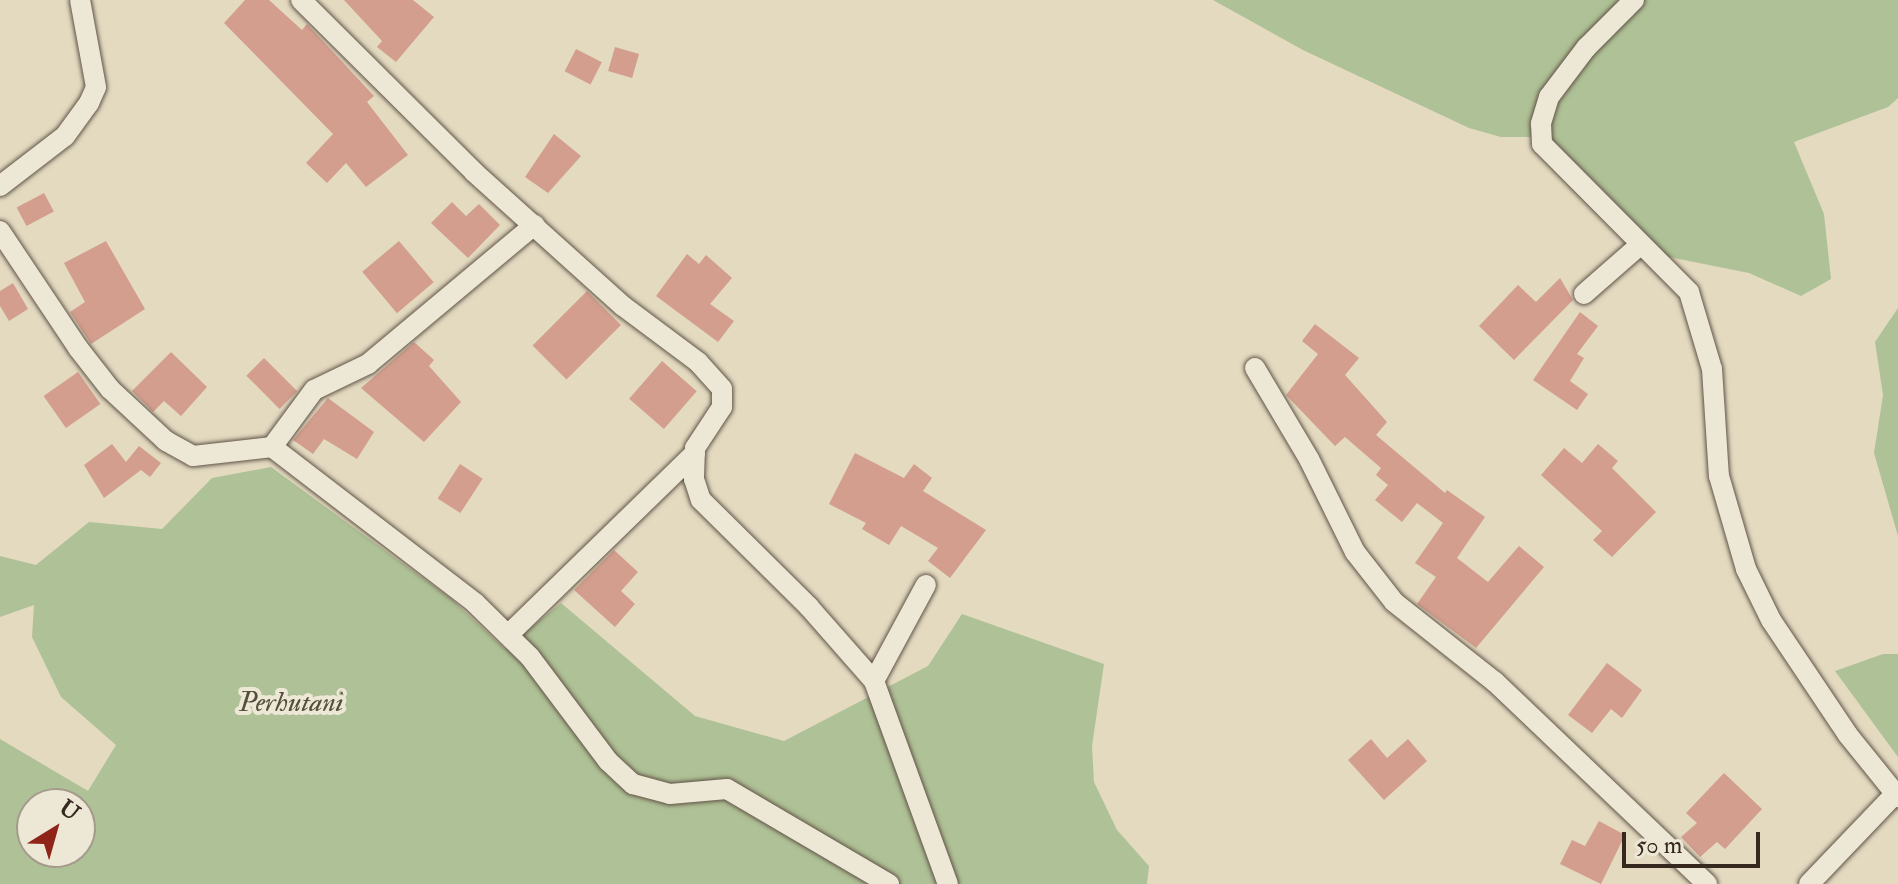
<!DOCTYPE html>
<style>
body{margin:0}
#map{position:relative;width:1898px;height:884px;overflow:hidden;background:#e3dac0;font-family:"IM FELL Double Pica",serif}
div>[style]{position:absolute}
.green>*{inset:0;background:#afc196}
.building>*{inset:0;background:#d39e8d;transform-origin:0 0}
.roads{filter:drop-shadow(0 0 2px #615447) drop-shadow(0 0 2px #615447)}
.minor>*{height:20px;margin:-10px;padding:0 10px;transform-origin:10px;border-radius:10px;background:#ede7d6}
span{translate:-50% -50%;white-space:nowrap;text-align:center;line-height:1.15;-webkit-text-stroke:8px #ede7d6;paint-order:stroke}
.park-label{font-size:28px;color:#544e3d;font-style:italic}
.north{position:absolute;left:16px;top:788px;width:80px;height:80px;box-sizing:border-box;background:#ede7d6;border:2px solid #a49b8d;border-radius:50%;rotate:37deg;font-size:22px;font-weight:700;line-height:32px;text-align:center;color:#36281f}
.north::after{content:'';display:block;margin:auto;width:28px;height:36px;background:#8f2418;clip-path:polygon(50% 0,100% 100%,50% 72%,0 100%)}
.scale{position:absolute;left:1622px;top:832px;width:138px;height:36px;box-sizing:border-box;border:4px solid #36281f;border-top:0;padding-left:10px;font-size:24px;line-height:28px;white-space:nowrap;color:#36281f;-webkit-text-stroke:6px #ede7d6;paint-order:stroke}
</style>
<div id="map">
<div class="green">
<div style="clip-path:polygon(1213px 0,1898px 0,1898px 98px,1888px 107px,1794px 142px,1824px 214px,1831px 279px,1801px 296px,1749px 273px,1664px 256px,1548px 137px,1501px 137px,1469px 128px,1303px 50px)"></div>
<div style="clip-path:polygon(1898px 308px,1898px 536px,1874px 453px,1883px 395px,1875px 342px)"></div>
<div style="clip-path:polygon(evenodd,271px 467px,450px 598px,505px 649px,561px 603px,695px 716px,784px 741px,928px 666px,962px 614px,1104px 664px,1092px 746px,1094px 782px,1117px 830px,1149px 866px,1147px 884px,0 884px,0 739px,88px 791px,116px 745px,61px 697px,32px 637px,34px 605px,0 617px,0 556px,36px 565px,89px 522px,162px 529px,212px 478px,271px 467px,32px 804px,80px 804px,80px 852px,32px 852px,32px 804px)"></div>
<div style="clip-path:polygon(1883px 654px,1898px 654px,1898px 757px,1835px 671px)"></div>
</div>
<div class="building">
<div style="clip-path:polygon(245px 0,269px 0,302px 30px,307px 24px,374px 96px,367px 102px,408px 155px,366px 187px,346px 163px,327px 183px,306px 163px,333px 134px,224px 23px)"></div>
<div style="clip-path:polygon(344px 0,413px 0,434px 17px,396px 62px,377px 47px,382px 41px)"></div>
<div style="left:615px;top:47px;width:25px;height:25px;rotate:16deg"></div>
<div style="left:576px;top:49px;width:29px;height:25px;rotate:27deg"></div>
<div style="clip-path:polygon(554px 134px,581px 156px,548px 193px,525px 177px)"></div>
<div style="left:44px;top:193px;width:21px;height:31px;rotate:62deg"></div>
<div style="clip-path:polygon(452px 202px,466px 216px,479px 204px,500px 225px,468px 258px,431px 223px)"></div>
<div style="clip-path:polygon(106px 241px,145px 309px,91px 344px,70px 312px,85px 302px,64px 263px)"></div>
<div style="left:399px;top:241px;width:54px;height:48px;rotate:50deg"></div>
<div style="clip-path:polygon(687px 254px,699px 264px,706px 255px,732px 278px,710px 304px,734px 321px,718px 342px,656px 296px)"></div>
<div style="clip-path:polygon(1560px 278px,1573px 300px,1514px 360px,1479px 326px,1518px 285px,1536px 302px)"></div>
<div style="clip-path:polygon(13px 283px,28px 309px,9px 321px,0 306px,0 291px)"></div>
<div style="left:587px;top:291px;width:48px;height:77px;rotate:45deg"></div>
<div style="clip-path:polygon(1580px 312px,1598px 326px,1577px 354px,1584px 358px,1570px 381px,1588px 394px,1577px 410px,1533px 380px)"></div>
<div style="clip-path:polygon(1315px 324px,1359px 358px,1345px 375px,1387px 422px,1376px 435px,1445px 493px,1447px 490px,1485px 517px,1457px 558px,1488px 582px,1519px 546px,1544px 567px,1476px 648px,1417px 604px,1436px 577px,1415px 563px,1443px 523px,1417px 503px,1402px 522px,1375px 500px,1388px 485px,1376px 475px,1381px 468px,1345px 437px,1335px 446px,1286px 395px,1318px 354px,1302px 341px)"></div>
<div style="clip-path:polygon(414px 342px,434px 360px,429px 366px,461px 402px,424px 442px,361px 388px)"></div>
<div style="clip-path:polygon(171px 352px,207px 387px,181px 416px,164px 401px,153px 412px,132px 391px)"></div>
<div style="left:264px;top:358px;width:47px;height:25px;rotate:45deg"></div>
<div style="left:662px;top:361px;width:46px;height:50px;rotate:41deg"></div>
<div style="left:78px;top:372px;width:39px;height:42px;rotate:55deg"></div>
<div style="clip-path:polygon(328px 398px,374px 432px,357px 459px,324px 439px,313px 454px,293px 440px)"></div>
<div style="clip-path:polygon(112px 444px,126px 462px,139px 446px,161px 463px,150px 477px,141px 470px,104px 498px,84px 465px)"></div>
<div style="clip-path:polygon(1598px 444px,1618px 461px,1612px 468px,1656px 512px,1612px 557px,1593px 540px,1602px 531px,1541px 475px,1564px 448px,1582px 463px)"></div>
<div style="clip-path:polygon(855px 453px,904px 478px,914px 464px,932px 478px,923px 491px,986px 530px,950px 578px,928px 561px,938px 548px,901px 526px,889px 545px,862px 529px,866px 523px,829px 504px)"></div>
<div style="left:460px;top:464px;width:27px;height:41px;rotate:33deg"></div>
<div style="clip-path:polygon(614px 550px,638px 572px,621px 591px,635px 604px,615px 627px,574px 590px)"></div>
<div style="clip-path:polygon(1607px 663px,1642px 690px,1622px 718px,1611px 709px,1592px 733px,1568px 715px)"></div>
<div style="clip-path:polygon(1371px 739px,1387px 758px,1408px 739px,1427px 761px,1384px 800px,1348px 760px)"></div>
<div style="clip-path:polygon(1724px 773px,1762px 809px,1725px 849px,1717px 842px,1700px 857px,1681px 837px,1697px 823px,1686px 813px)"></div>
<div style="clip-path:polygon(1599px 821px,1625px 835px,1601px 884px,1560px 864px,1572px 840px,1585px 846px)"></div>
</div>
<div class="roads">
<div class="minor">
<div style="left:301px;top:0;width:244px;rotate:44.8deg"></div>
<div style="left:474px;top:172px;width:200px;rotate:42deg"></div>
<div style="left:623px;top:306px;width:94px;rotate:36.7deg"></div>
<div style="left:698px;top:362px;width:36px;rotate:48deg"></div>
<div style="left:722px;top:389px;width:18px;rotate:90deg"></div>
<div style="left:722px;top:407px;width:49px;rotate:123.4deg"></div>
<div style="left:695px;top:448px;width:31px;rotate:92deg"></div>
<div style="left:694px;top:479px;width:22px;rotate:72deg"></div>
<div style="left:701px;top:500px;width:152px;rotate:44.7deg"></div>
<div style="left:809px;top:607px;width:98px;rotate:48.7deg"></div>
<div style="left:874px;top:681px;width:216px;rotate:70deg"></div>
<div style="left:1634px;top:0;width:68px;rotate:135deg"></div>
<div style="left:1586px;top:48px;width:61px;rotate:127.1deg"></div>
<div style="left:1549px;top:97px;width:28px;rotate:107deg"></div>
<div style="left:1541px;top:124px;width:20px;rotate:87deg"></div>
<div style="left:1542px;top:144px;width:209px;rotate:45.2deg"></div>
<div style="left:1689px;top:292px;width:80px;rotate:73.4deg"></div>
<div style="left:1712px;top:369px;width:107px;rotate:86.3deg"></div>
<div style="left:1719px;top:476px;width:97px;rotate:73.8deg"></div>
<div style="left:1746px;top:569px;width:57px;rotate:63.9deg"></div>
<div style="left:1771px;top:620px;width:138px;rotate:56.2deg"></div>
<div style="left:1848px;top:735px;width:80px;rotate:51.1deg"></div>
<div style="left:0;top:186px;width:82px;rotate:-37.6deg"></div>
<div style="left:65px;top:136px;width:41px;rotate:-54deg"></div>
<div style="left:89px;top:103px;width:17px;rotate:-66deg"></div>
<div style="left:96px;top:87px;width:88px;rotate:-100.4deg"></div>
<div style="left:0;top:231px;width:141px;rotate:56.3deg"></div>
<div style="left:78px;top:348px;width:52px;rotate:52deg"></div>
<div style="left:110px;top:389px;width:76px;rotate:42.9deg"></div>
<div style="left:166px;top:441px;width:31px;rotate:29deg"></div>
<div style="left:193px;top:456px;width:80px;rotate:-6.5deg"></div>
<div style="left:272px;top:447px;width:256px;rotate:37.5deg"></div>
<div style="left:475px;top:603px;width:77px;rotate:44.5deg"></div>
<div style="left:530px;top:657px;width:130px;rotate:53.1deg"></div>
<div style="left:608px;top:761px;width:34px;rotate:43deg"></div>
<div style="left:633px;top:784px;width:38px;rotate:15deg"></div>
<div style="left:670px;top:794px;width:57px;rotate:-5deg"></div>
<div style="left:727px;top:789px;width:188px;rotate:30.4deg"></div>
<div style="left:1584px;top:294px;width:74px;rotate:-41.2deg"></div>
<div style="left:1255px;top:368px;width:106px;rotate:59.3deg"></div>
<div style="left:1309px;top:459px;width:104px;rotate:63.7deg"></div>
<div style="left:1355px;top:552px;width:63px;rotate:52deg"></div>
<div style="left:1394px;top:602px;width:129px;rotate:38.4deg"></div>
<div style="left:1495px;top:682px;width:293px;rotate:43.6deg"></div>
<div style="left:272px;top:447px;width:71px;rotate:-53.6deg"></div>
<div style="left:314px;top:390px;width:60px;rotate:-25.7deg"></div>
<div style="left:368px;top:364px;width:217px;rotate:-39.9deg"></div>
<div style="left:508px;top:635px;width:261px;rotate:-44.2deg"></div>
<div style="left:874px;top:681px;width:109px;rotate:-61.6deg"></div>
<div style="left:1809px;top:884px;width:123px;rotate:-46.3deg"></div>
</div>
</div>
<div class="park-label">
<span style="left:291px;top:703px">Perhutani</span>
</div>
<div class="north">U</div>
<div class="scale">50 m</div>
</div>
